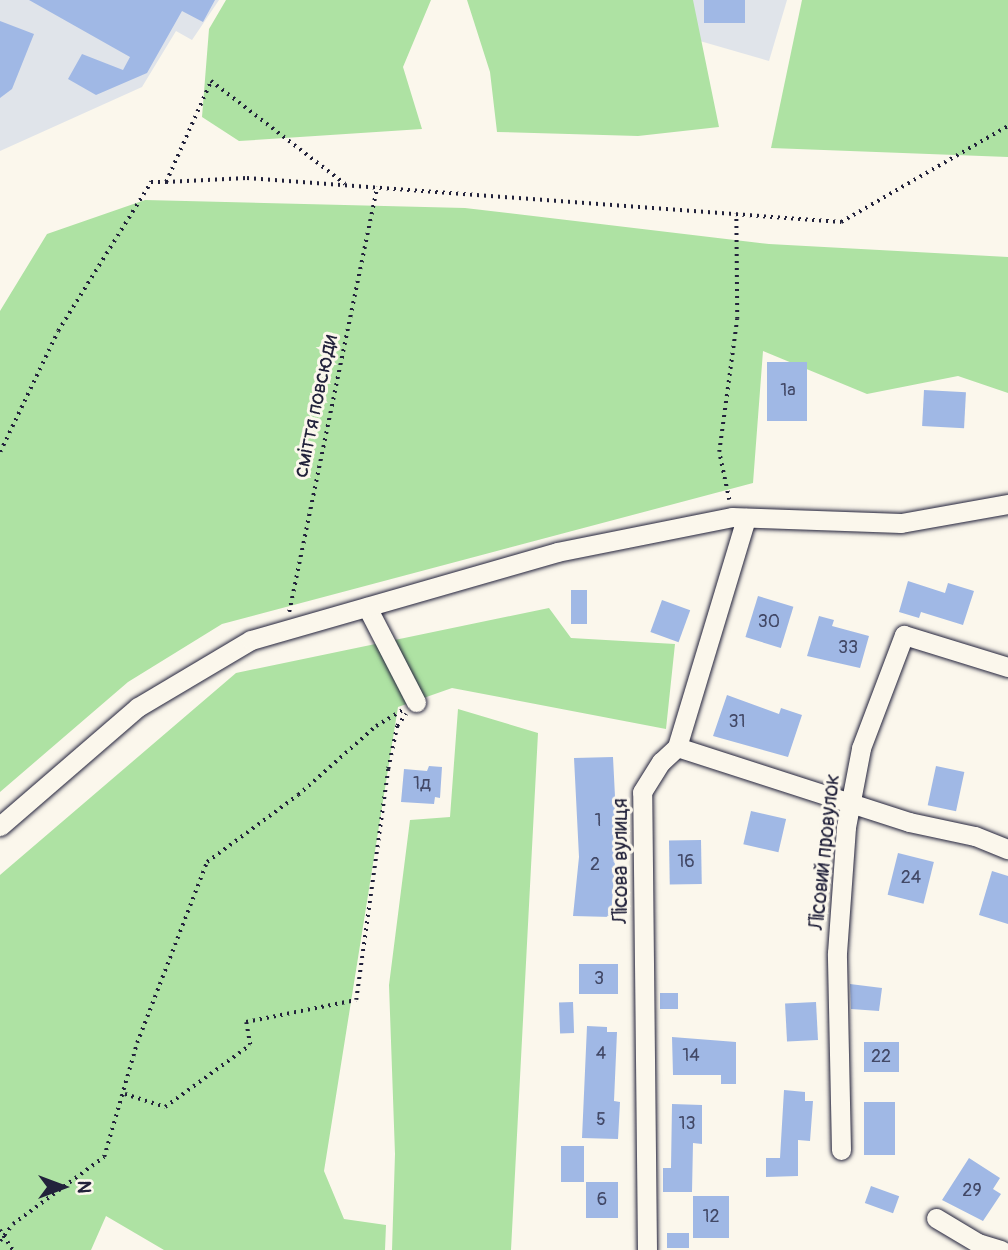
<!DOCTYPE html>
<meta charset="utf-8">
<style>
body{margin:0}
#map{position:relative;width:1008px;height:1250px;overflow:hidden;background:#fbf7ec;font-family:Pangolin,sans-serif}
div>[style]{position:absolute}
.built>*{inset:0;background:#e0e4ea}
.green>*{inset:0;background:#aee2a3}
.building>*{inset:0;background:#a0b8e5;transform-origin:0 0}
.path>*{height:3.5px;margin-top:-1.75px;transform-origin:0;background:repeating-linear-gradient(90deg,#22223b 0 2px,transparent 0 7px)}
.roads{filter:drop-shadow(0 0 2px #22223b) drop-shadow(0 0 2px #22223b)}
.street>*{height:19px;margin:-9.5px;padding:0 9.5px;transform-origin:9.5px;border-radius:9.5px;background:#fbf7ec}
span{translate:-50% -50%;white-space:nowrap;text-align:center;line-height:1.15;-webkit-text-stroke:6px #fbf7ec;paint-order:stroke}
.number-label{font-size:18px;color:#424866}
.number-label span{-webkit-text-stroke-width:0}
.street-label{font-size:21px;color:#22223b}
.north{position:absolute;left:28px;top:1152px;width:70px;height:70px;-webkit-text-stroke:5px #fbf7ec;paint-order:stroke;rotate:90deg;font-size:19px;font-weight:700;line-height:28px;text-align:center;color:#22223b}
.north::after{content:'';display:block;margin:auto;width:24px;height:32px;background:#22223b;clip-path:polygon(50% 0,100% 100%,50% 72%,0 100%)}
</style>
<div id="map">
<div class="built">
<div style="clip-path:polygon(0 0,219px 0,192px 40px,176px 31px,142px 87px,0 151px)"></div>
<div style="clip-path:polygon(687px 0,787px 0,769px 61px,686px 37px)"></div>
</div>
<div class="green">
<div style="clip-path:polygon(226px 0,431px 0,403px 67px,422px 129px,239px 141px,202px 117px,209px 29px)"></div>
<div style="clip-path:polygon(467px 0,693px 0,719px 127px,638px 136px,497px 132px,490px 72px)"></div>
<div style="clip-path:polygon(802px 0,1008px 0,1008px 157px,771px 148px)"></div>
<div style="clip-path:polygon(145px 200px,465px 208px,769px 244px,1008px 257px,1008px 393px,958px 376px,867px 394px,763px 351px,753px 483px,222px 624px,128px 682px,0 792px,0 311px,47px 234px)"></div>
<div style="clip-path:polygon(549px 608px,571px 638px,675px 644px,666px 729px,452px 688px,398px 707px,324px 1171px,344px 1219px,386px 1225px,385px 1250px,164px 1250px,106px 1216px,91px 1250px,0 1250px,0 875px,236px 673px)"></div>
<div style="clip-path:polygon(458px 709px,538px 733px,511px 1250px,392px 1250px,395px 1154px,389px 985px,410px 820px,450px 817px)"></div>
</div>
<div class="building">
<div style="clip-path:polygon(29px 0,215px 0,203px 22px,182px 11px,147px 73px,96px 95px,68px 79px,82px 54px,123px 70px,130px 57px)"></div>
<div style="left:704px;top:0;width:41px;height:23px"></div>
<div style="clip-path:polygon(0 21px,34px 34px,12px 89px,0 98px)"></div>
<div style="left:767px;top:362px;width:40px;height:59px"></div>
<div style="left:924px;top:390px;width:42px;height:36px;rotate:3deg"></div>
<div style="clip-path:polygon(908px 581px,945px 593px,948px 583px,974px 591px,963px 625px,921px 612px,919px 618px,899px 612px)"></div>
<div style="left:571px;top:590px;width:16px;height:34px"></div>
<div style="left:758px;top:596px;width:37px;height:43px;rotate:17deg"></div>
<div style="left:662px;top:600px;width:30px;height:34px;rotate:20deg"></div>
<div style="clip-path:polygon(819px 616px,834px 620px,832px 626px,869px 636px,860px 668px,807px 656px)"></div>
<div style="clip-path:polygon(727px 695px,779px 714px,781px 708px,802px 715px,788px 757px,713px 736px)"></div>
<div style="clip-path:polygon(613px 757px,617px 836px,611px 917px,573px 916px,579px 857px,574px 758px)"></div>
<div style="clip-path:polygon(429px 766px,442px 767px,440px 798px,435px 797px,434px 804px,401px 802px,404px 769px,427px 771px)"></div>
<div style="left:936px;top:766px;width:29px;height:40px;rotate:12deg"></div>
<div style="left:751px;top:811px;width:36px;height:34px;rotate:13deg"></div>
<div style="left:701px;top:840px;width:44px;height:32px;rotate:89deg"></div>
<div style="left:898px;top:853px;width:37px;height:43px;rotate:14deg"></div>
<div style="clip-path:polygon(992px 871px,1008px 876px,1008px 924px,979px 915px)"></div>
<div style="left:579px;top:964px;width:39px;height:30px"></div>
<div style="clip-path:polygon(850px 984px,882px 988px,879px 1011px,851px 1009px)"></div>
<div style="left:660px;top:993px;width:18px;height:16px"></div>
<div style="left:573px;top:1002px;width:31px;height:14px;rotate:88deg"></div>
<div style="left:816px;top:1002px;width:38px;height:31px;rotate:87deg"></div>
<div style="clip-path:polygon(587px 1026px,607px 1027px,607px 1032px,617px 1032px,614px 1101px,620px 1102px,618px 1139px,582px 1138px)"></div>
<div style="clip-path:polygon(672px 1037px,736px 1042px,736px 1084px,721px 1084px,721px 1075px,673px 1075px)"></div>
<div style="left:864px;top:1042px;width:35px;height:30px"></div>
<div style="clip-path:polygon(784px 1090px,805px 1092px,805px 1101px,813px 1101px,810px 1141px,798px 1140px,798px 1176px,766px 1177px,766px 1158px,780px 1158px)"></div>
<div style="left:864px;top:1102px;width:31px;height:53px"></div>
<div style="clip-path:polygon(672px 1104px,702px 1105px,702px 1144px,693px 1143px,692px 1192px,663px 1192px,663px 1168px,671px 1168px)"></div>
<div style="left:584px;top:1146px;width:36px;height:23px;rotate:90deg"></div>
<div style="clip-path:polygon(969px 1158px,1000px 1178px,993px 1189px,1001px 1194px,983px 1221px,942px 1200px)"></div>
<div style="left:586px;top:1182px;width:32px;height:36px"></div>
<div style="left:871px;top:1186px;width:30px;height:18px;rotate:20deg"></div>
<div style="left:693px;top:1196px;width:36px;height:42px"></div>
<div style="left:667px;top:1233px;width:22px;height:15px"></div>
</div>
<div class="path">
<div style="left:166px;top:182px;width:81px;rotate:-2.8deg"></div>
<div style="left:247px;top:178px;width:596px;rotate:4.24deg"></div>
<div style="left:841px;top:222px;width:193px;rotate:-29.9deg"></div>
<div style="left:0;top:452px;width:134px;rotate:-64.4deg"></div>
<div style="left:58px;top:331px;width:176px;rotate:-58deg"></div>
<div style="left:151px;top:182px;width:15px"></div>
<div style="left:166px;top:182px;width:111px;rotate:-66deg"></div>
<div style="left:211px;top:81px;width:169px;rotate:37.5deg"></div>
<div style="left:729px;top:500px;width:49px;rotate:-101.8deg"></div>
<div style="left:719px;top:452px;width:134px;rotate:-82.3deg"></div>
<div style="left:737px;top:319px;width:105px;rotate:-90.5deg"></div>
<div style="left:289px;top:612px;width:434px;rotate:-78.3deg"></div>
<div style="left:125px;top:1094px;width:42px;rotate:18deg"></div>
<div style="left:165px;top:1107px;width:105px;rotate:-36.1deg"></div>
<div style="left:250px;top:1045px;width:23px;rotate:-100deg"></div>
<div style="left:246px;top:1022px;width:112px;rotate:-11.3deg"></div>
<div style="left:356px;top:1000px;width:233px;rotate:-82.1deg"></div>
<div style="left:388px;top:769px;width:44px;rotate:-78.2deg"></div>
<div style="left:397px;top:726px;width:15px;rotate:-53deg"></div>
<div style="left:0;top:1230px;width:24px;rotate:57deg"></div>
<div style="left:0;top:1241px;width:21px;rotate:-53deg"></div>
<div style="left:13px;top:1224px;width:113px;rotate:-36.4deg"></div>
<div style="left:104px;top:1157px;width:119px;rotate:-73.9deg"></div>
<div style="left:137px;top:1043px;width:194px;rotate:-68.9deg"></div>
<div style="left:207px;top:862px;width:113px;rotate:-36.4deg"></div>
<div style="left:298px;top:795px;width:104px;rotate:-41.5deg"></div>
<div style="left:376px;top:726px;width:31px;rotate:-31deg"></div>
</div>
<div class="roads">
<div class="street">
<div style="left:367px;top:607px;width:107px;rotate:62.7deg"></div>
<div style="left:677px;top:747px;width:239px;rotate:-73.2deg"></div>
<div style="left:0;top:826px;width:182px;rotate:-40.8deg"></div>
<div style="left:138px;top:707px;width:131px;rotate:-30.7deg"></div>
<div style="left:251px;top:640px;width:318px;rotate:-16deg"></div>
<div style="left:557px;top:552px;width:178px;rotate:-11.3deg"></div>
<div style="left:732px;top:517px;width:169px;rotate:2deg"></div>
<div style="left:901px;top:523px;width:109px;rotate:-10.1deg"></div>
<div style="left:841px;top:1150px;width:197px;rotate:-91.2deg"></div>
<div style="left:837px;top:953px;width:126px;rotate:-85.9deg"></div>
<div style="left:846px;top:827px;width:80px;rotate:-79.2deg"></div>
<div style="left:861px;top:748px;width:121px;rotate:-69.2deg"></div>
<div style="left:904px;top:635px;width:109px;rotate:17.1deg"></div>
<div style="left:936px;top:1218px;width:49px;rotate:30.8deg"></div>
<div style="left:978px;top:1243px;width:24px;rotate:17deg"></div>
<div style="left:647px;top:1250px;width:458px;rotate:-90.6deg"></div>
<div style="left:642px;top:792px;width:36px;rotate:-58deg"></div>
<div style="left:661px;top:762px;width:22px;rotate:-43deg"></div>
<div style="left:677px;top:747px;width:244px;rotate:17.9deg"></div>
<div style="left:909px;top:822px;width:67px;rotate:12deg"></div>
<div style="left:975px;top:836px;width:35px;rotate:22deg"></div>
</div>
</div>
<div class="number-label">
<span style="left:788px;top:391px">1а</span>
<span style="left:769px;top:622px">30</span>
<span style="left:848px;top:648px">33</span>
<span style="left:737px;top:722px">31</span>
<span style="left:422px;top:784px">1д</span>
<span style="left:598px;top:821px">1</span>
<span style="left:686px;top:862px">16</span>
<span style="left:595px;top:865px">2</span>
<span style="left:911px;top:878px">24</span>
<span style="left:599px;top:979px">3</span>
<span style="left:601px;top:1054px">4</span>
<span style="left:691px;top:1056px">14</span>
<span style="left:881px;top:1057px">22</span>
<span style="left:601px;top:1120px">5</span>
<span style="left:687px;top:1124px">13</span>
<span style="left:972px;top:1191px">29</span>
<span style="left:602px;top:1200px">6</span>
<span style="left:711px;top:1217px">12</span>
</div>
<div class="street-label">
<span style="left:316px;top:406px;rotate:-78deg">сміття повсюди</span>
<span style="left:825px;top:852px;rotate:-84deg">Лісовий провулок</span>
<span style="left:621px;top:861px;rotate:-90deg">Лісова вулиця</span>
</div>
<div class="north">N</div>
</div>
